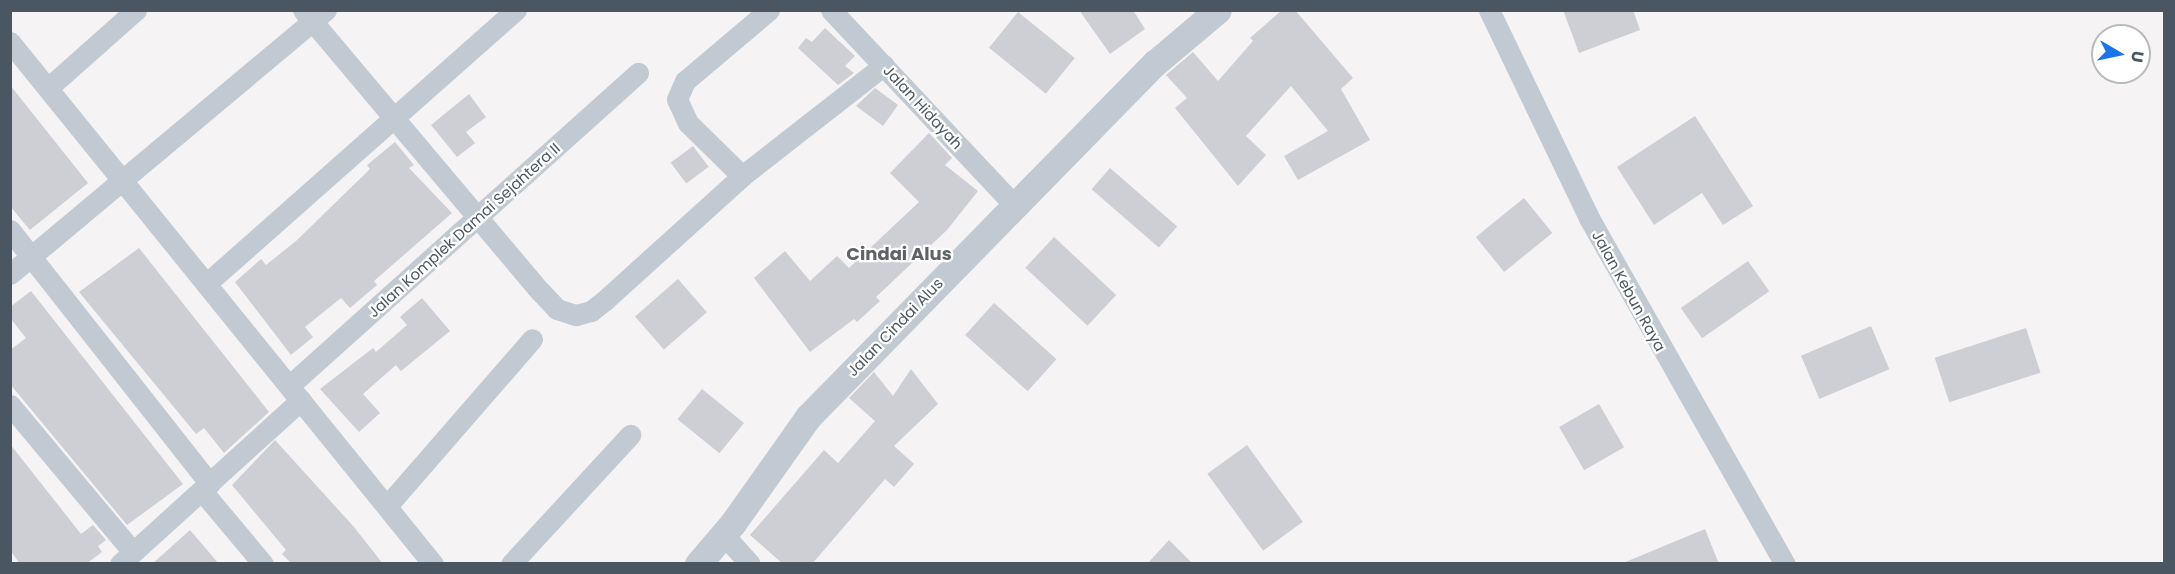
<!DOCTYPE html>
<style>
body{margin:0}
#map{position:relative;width:2175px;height:574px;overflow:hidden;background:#f5f3f3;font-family:Poppins,sans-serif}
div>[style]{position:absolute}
.building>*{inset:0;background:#cdcfd5;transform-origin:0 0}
.minor>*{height:21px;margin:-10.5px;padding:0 10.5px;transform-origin:10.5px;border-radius:10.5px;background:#c1cad2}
.tertiary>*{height:27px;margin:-13.5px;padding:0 13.5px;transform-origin:13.5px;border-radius:13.5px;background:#c1cad2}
span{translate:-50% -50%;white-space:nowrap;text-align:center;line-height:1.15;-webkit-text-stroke:4.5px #fff;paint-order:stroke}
.street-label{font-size:15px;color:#4a5661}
.quarter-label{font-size:18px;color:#5f6368;font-weight:700}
.frame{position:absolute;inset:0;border:12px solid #4a5661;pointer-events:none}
.north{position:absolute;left:2091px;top:24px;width:60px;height:60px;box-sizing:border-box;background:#fff;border:2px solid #b7bbc0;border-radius:50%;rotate:99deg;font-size:16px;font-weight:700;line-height:24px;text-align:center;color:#4a5661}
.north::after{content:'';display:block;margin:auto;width:21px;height:27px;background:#1a73e8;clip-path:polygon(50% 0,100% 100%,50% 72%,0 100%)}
</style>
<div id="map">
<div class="building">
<div style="clip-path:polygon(1079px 10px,1133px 10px,1145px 29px,1110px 54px)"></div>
<div style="clip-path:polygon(1282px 10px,1295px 10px,1353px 78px,1341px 89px,1370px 140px,1298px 180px,1284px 156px,1328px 131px,1291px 86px,1246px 136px,1266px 155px,1238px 186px,1175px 108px,1187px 98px,1166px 75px,1193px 52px,1218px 81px,1253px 41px,1250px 38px)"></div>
<div style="clip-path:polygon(1563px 10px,1633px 10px,1640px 30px,1579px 53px)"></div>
<div style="left:1018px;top:12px;width:73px;height:46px;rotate:39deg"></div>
<div style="clip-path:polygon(825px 28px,855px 56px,845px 66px,854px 73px,838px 85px,798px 48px,806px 38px,812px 42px)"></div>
<div style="clip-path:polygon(10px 85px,88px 183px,30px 230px,10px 206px)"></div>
<div style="clip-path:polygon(875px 88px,898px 105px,883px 126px,856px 106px)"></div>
<div style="clip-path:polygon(469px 94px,486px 117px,466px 132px,475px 143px,457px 157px,431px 125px)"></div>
<div style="clip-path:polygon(1695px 116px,1753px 206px,1723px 225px,1702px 193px,1654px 225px,1617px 167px)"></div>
<div style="clip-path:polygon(929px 133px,952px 158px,945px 165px,978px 191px,947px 230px,876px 297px,880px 301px,857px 322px,854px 319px,810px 352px,754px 278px,785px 251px,810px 281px,837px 256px,849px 268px,919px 202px,890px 173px)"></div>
<div style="clip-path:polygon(395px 142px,414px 165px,409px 168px,452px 213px,374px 281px,377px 285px,350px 308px,341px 298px,305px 327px,313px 337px,291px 355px,235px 282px,261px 259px,266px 265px,296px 241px,370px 169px,367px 165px)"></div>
<div style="left:693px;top:146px;width:26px;height:28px;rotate:53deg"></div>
<div style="left:1110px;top:168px;width:89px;height:28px;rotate:41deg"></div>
<div style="left:1524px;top:198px;width:45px;height:62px;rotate:51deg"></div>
<div style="left:1054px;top:237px;width:85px;height:42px;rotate:43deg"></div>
<div style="clip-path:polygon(139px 248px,269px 412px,224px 453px,204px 428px,196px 434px,79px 292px)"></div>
<div style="left:1748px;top:261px;width:37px;height:82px;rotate:55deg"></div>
<div style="left:678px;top:279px;width:44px;height:57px;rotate:49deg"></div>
<div style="clip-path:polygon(31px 291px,183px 484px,127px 525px,10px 384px,10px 350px,26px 338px,10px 318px,10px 307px)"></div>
<div style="clip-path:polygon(422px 298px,450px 331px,401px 371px,396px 365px,363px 394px,380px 413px,359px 432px,320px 389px,373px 348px,376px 352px,407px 325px,400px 317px)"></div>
<div style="left:994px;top:303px;width:84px;height:43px;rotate:42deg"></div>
<div style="left:1871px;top:326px;width:47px;height:76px;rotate:67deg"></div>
<div style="left:2026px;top:328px;width:47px;height:96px;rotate:72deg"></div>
<div style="clip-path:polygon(911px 369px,938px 404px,894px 446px,914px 464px,894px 487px,885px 479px,812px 564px,783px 564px,750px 535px,824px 450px,838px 463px,875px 421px,849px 398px,874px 372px,893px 396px)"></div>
<div style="left:702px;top:389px;width:54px;height:39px;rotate:39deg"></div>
<div style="left:1599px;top:404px;width:50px;height:46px;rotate:60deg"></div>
<div style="clip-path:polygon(275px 440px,354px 527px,383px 564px,292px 564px,282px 554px,286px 550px,232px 485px)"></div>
<div style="clip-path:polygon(10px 444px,81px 534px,93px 525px,106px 540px,98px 546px,102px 552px,86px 564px,20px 564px,10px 550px)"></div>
<div style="left:1247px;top:445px;width:95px;height:49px;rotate:54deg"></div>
<div style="clip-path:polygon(1705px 529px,1719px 564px,1623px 564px,1623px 563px)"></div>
<div style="clip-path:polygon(190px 530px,219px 564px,152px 564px)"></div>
<div style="clip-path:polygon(1169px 540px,1193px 564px,1147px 564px)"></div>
</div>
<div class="minor">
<div style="left:303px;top:10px;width:368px;rotate:49.9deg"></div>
<div style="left:540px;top:291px;width:25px;rotate:47deg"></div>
<div style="left:557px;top:309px;width:20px;rotate:18deg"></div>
<div style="left:576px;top:315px;width:16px;rotate:-15deg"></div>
<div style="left:591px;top:311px;width:18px;rotate:-38deg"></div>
<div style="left:605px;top:300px;width:185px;rotate:-42.1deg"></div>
<div style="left:742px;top:176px;width:180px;rotate:-38deg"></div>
<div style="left:831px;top:10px;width:267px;rotate:46.8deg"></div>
<div style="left:1489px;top:10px;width:231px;rotate:64.3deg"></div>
<div style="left:1589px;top:218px;width:398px;rotate:60.5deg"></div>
<div style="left:10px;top:42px;width:672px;rotate:50.98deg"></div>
<div style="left:48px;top:88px;width:118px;rotate:-41.6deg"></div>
<div style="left:742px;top:176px;width:76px;rotate:-135.5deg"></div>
<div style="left:688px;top:123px;width:26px;rotate:-115deg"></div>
<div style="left:677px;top:99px;width:20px;rotate:-66deg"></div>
<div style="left:685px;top:81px;width:110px;rotate:-40.2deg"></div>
<div style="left:10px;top:230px;width:323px;rotate:51.8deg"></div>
<div style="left:10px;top:274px;width:412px;rotate:-39.9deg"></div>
<div style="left:206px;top:284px;width:414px;rotate:-41.5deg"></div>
<div style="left:289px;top:386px;width:469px;rotate:-41.9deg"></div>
<div style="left:10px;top:405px;width:190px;rotate:50.1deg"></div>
<div style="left:202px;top:491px;width:95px;rotate:50.1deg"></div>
<div style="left:387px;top:506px;width:221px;rotate:-49deg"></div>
<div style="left:723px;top:534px;width:40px;rotate:48deg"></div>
<div style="left:120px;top:564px;width:244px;rotate:-42.2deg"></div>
<div style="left:511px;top:564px;width:176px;rotate:-47.3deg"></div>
</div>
<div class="tertiary">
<div style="left:698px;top:564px;width:54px;rotate:-49.5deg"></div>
<div style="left:733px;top:523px;width:130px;rotate:-54.7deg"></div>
<div style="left:808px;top:417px;width:496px;rotate:-45.6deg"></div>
<div style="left:1155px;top:63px;width:82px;rotate:-40.1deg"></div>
</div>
<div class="street-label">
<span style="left:923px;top:107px;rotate:47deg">Jalan Hidayah</span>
<span style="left:464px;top:230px;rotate:-42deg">Jalan Komplek Damai Sejahtera II</span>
<span style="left:1629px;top:291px;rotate:61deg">Jalan Kebun Raya</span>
<span style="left:895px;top:327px;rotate:-46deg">Jalan Cindai Alus</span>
</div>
<div class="quarter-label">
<span style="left:899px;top:254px">Cindai Alus</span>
</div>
<div class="frame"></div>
<div class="north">U</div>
</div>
